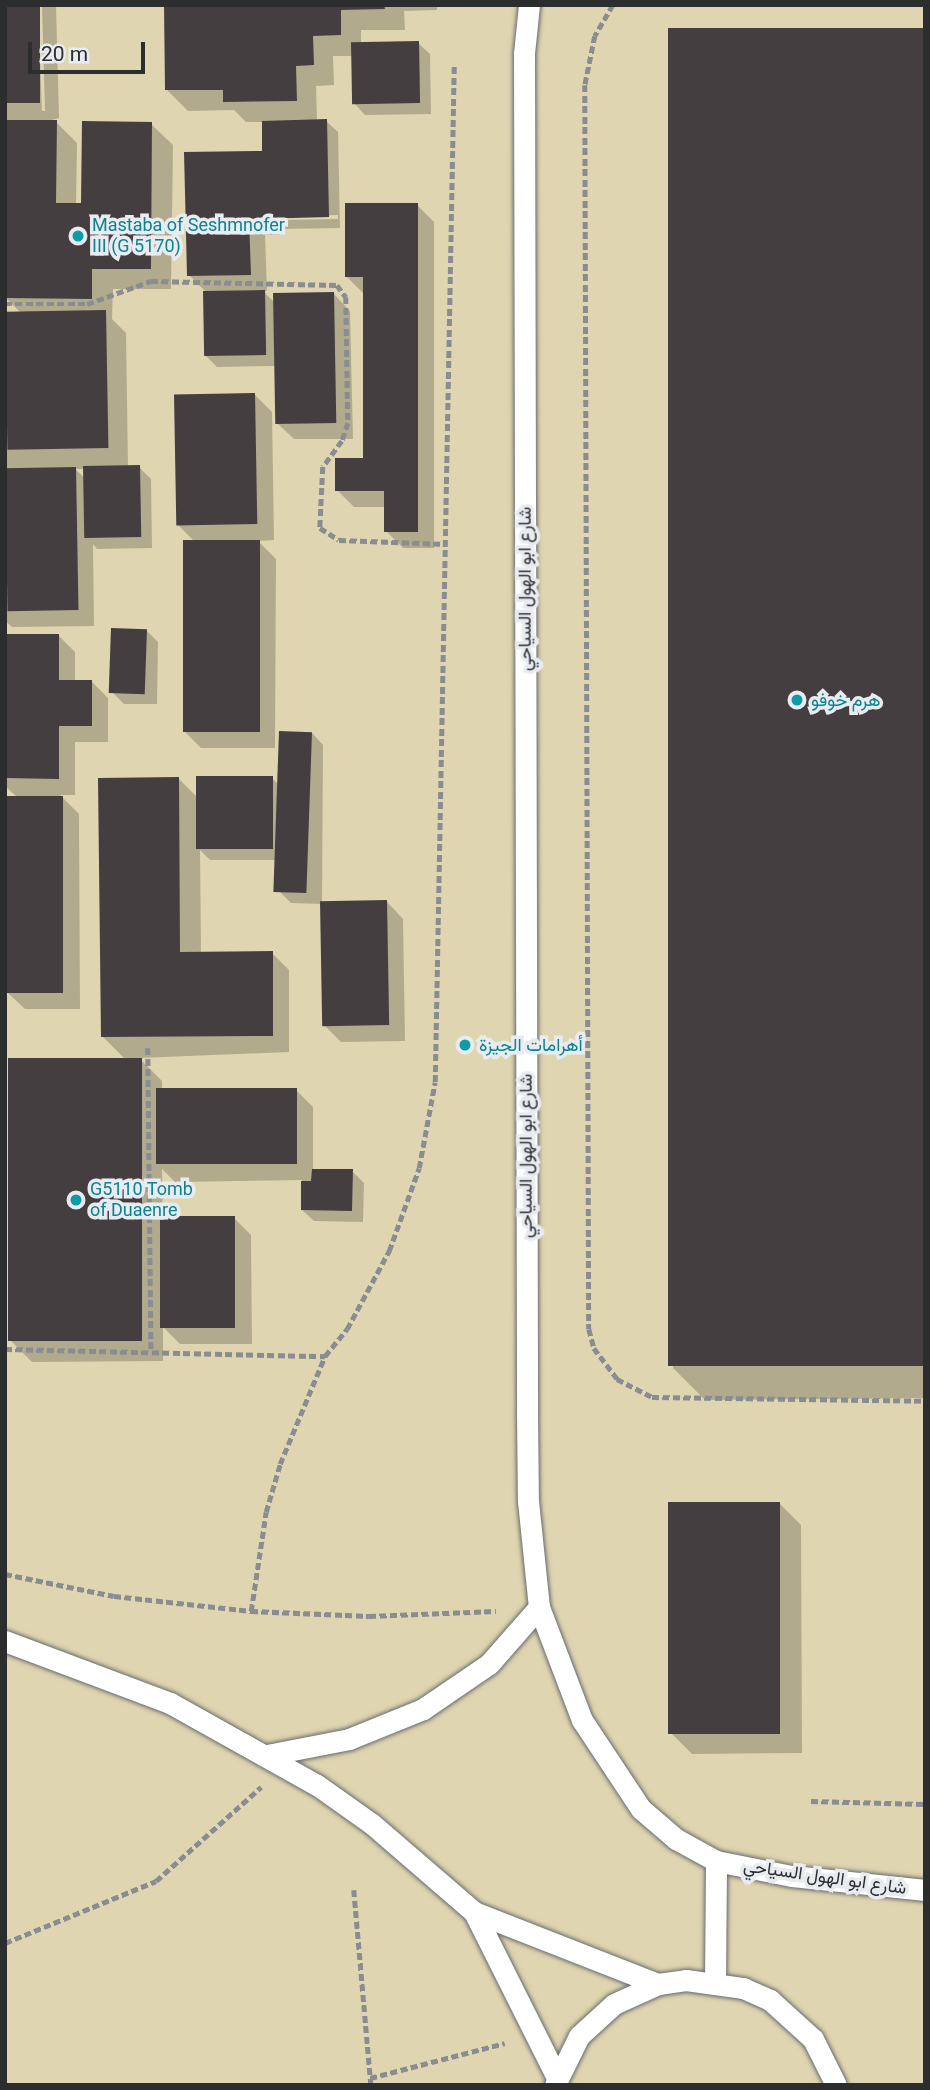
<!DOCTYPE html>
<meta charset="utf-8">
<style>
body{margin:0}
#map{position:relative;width:930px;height:2090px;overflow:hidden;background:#dbdfe4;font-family:Roboto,Vazirmatn,sans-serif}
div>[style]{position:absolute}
.sand>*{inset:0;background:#dfd5b0;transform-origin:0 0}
.shadow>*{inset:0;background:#0003}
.building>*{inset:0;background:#443e40;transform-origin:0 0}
.path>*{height:4.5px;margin-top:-2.25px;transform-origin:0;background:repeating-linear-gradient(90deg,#898c90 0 7px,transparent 0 10.5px)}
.roads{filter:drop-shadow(0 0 2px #686c70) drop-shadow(0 0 2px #686c70)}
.service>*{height:21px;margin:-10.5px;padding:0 10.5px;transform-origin:10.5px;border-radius:10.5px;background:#fff}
.dots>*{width:19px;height:19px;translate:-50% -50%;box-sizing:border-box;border:4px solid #e8ecf1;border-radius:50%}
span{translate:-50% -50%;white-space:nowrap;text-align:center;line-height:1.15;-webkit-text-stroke:7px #e8ecf1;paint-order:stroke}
.culture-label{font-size:18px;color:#0d838f}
.left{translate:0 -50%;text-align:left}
.street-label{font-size:18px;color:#2b2d2f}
.frame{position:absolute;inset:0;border:7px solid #2b2d2f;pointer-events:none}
.scale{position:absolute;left:28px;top:42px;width:117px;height:32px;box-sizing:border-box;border:4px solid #2b2d2f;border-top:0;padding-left:9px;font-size:21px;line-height:24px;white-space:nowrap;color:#2b2d2f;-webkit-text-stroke:5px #e8ecf1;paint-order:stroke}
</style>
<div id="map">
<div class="sand">
<div style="left:5px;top:5px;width:920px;height:2080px"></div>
</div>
<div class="shadow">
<div style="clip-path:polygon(evenodd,5px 5px,38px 5px,42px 111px,45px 111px,42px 5px,56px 5px,59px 118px,44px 122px,56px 122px,77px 143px,76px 205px,83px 205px,151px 124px,173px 145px,171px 289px,113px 289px,112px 319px,126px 333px,128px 467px,139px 467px,151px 479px,152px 548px,97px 549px,93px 544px,94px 626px,12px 627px,5px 621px,5px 313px,21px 313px,7px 299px,5px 304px,5px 5px,75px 469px,85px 469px,85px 478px,75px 469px)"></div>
<div style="clip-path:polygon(evenodd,165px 5px,437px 5px,437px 10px,404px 11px,405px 30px,361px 30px,361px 44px,418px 43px,430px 54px,431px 114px,365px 115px,354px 103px,353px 56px,333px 56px,334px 85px,316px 86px,317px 121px,326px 121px,338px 132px,340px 228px,280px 229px,280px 235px,265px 235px,267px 291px,263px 291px,275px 303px,334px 294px,350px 311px,353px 439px,294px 439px,277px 423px,276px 366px,217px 367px,206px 356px,205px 291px,189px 275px,264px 155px,263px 122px,246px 122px,234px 110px,188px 111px,167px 90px,165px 5px,338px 215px,338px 219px,280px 220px,280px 216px,338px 215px)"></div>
<div style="clip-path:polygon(925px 29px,925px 1398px,705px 1400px,673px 1368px)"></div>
<div style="clip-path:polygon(417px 205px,434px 222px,434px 548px,403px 548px,386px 531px,386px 507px,354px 507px,337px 490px,364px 459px,364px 294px,347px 277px)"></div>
<div style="clip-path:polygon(255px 395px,272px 412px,274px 540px,258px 541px,276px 559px,275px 748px,201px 748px,184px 731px,195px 542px,178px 525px)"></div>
<div style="clip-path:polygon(146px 630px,158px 642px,157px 704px,124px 704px,112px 692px)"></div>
<div style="clip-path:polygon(5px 635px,58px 635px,75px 652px,75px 681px,91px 681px,108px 698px,108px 742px,75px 742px,75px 795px,60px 795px,79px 814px,80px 1009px,25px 1009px,8px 993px,17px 797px,5px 786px)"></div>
<div style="clip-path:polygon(312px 733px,323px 745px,322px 902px,387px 902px,403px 919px,405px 1041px,341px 1042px,324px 1025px,322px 904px,291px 903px,280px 892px,280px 860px,210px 860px,200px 850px,201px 953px,272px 953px,289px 970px,289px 1052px,139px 1058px,162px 1081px,162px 1091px,296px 1090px,313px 1107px,313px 1171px,352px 1171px,364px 1183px,363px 1222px,314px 1221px,302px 1210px,302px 1180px,175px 1182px,162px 1169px,163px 1218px,234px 1218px,251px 1235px,252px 1344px,180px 1344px,163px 1327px,163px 1361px,32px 1362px,11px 1341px,126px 1060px,103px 1037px,179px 779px,198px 798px,272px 778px,280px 786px)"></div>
<div style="clip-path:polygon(780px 1504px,801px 1525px,802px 1753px,692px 1754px,671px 1733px)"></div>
</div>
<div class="building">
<div style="left:5px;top:5px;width:35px;height:98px"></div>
<div style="clip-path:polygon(164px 5px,384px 5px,385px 9px,341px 10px,341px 35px,313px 36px,314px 65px,296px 66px,297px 101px,223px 102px,223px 90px,165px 90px)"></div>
<div style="left:925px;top:28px;width:1338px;height:257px;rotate:90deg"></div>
<div style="left:419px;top:41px;width:62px;height:68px;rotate:89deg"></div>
<div style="clip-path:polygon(327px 119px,329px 217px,249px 219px,251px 275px,187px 276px,184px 152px,262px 151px,262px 121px)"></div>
<div style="clip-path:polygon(5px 120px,57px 120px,56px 203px,81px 203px,82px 121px,152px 122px,151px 269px,92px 269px,92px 299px,5px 298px)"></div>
<div style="clip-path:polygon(345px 203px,418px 203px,418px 532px,384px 532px,384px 491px,335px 491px,335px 458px,363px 458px,363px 277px,345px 277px)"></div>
<div style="left:265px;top:290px;width:65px;height:62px;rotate:89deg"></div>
<div style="left:334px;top:292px;width:131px;height:61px;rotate:89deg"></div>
<div style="left:106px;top:310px;width:138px;height:101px;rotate:89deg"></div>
<div style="left:255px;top:393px;width:131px;height:81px;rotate:89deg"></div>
<div style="left:140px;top:465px;width:72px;height:57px;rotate:89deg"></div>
<div style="left:76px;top:467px;width:143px;height:71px;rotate:89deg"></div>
<div style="left:183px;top:540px;width:77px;height:192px"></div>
<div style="left:111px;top:628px;width:36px;height:65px;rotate:2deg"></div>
<div style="clip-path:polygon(5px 634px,59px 634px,59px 680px,92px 680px,92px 726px,59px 726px,59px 779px,5px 778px)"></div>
<div style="left:279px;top:731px;width:33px;height:161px;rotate:2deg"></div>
<div style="left:196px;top:776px;width:77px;height:73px"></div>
<div style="clip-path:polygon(179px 777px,180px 952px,273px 951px,273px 1036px,101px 1037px,98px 778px)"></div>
<div style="left:6px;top:796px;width:57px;height:197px"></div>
<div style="left:387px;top:900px;width:125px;height:67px;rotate:89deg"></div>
<div style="left:142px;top:1058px;width:283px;height:134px;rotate:90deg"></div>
<div style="left:297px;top:1088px;width:76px;height:141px;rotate:90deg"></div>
<div style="clip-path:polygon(312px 1169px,353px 1169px,352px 1211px,301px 1210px,301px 1181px,311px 1181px)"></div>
<div style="left:160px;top:1216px;width:75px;height:112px"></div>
<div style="left:668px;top:1502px;width:112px;height:232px"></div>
</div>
<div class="path">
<div style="left:613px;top:5px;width:36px;rotate:120deg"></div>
<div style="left:595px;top:36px;width:50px;rotate:101.5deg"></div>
<div style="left:585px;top:85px;width:1244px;rotate:89.82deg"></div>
<div style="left:589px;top:1329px;width:20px;rotate:75deg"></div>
<div style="left:594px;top:1348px;width:39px;rotate:53deg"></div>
<div style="left:617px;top:1379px;width:39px;rotate:27deg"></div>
<div style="left:652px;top:1397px;width:273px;rotate:0.8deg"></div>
<div style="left:5px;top:304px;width:82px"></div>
<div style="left:87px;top:304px;width:68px;rotate:-19.8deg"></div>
<div style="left:151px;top:281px;width:186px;rotate:1.2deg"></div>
<div style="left:337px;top:285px;width:15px;rotate:53deg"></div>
<div style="left:346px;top:297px;width:126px;rotate:89.1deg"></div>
<div style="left:348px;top:423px;width:19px;rotate:108deg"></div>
<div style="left:342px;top:441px;width:32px;rotate:126deg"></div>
<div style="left:323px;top:467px;width:61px;rotate:92.8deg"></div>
<div style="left:320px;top:528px;width:22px;rotate:32deg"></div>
<div style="left:339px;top:540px;width:108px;rotate:2.1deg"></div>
<div style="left:148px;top:1048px;width:304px;rotate:89.4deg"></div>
<div style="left:5px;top:1349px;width:320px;rotate:1.3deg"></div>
<div style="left:5px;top:1574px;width:111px;rotate:11.4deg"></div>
<div style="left:114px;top:1596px;width:138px;rotate:6.2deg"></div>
<div style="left:251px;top:1611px;width:118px;rotate:2.4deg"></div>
<div style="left:369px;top:1616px;width:127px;rotate:-2.3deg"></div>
<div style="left:251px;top:1611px;width:100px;rotate:-81.4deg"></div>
<div style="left:266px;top:1512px;width:50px;rotate:-73.7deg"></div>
<div style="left:280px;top:1464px;width:117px;rotate:-67.4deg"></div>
<div style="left:325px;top:1356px;width:35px;rotate:-51deg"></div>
<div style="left:347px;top:1329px;width:89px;rotate:-61.7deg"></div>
<div style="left:389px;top:1251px;width:88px;rotate:-70.1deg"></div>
<div style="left:419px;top:1168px;width:87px;rotate:-79.5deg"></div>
<div style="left:435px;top:1082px;width:1017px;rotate:-88.93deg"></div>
<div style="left:811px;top:1801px;width:114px;rotate:1.5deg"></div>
<div style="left:354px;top:1890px;width:196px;rotate:85deg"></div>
<div style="left:5px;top:1943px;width:163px;rotate:-22.3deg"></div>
<div style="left:156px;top:1881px;width:141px;rotate:-41.8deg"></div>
<div style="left:370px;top:2078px;width:139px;rotate:-14.5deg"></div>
</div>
<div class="roads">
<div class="service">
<div style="left:529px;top:5px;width:48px;rotate:95.9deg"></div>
<div style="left:524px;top:53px;width:1359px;rotate:89.87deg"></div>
<div style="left:527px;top:1412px;width:89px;rotate:89.4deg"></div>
<div style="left:528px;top:1501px;width:107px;rotate:84.1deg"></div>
<div style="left:539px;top:1607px;width:121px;rotate:69.2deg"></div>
<div style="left:582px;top:1720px;width:107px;rotate:56.5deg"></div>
<div style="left:641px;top:1809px;width:46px;rotate:40.6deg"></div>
<div style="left:676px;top:1839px;width:46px;rotate:28.8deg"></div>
<div style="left:716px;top:1861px;width:77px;rotate:11.2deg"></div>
<div style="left:792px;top:1876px;width:134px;rotate:6deg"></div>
<div style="left:5px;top:1641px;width:176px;rotate:20.6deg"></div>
<div style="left:170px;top:1703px;width:168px;rotate:29.2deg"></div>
<div style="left:317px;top:1785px;width:67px;rotate:35.3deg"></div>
<div style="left:372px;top:1824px;width:135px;rotate:40.8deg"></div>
<div style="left:474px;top:1912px;width:198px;rotate:21.4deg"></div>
<div style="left:267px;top:1755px;width:84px;rotate:-11deg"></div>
<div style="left:349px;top:1739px;width:80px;rotate:-22.1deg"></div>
<div style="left:423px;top:1709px;width:80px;rotate:-34.3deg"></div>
<div style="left:489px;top:1664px;width:76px;rotate:-48.7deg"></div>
<div style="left:474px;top:1912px;width:186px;rotate:63.4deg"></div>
<div style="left:715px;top:1981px;width:120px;rotate:-89.5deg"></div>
<div style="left:555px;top:2085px;width:55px;rotate:-63.9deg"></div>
<div style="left:579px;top:2036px;width:47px;rotate:-42.4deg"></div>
<div style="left:614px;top:2004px;width:48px;rotate:-24.4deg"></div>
<div style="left:658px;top:1984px;width:28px;rotate:-8deg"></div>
<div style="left:686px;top:1980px;width:58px;rotate:8deg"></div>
<div style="left:743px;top:1988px;width:30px;rotate:24deg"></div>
<div style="left:770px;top:2000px;width:58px;rotate:42.2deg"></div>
<div style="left:813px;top:2039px;width:51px;rotate:63.4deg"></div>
</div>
</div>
<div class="dots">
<div style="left:78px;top:236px;background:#0f9aa8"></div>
<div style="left:797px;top:700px;background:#0f9aa8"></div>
<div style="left:465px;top:1045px;background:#0f9aa8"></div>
<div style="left:76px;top:1200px;background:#0f9aa8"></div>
</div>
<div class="culture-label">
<span class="left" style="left:92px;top:236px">Mastaba of Seshmnofer<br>III (G 5170)</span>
<span class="left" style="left:811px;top:700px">هرم خوفو</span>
<span class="left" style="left:479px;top:1045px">أهرامات الجيزة</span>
<span class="left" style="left:90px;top:1200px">G5110 Tomb<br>of Duaenre</span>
</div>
<div class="street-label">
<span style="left:525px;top:589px;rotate:-90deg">شارع ابو الهول السياحي</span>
<span style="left:526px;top:1156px;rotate:-90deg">شارع ابو الهول السياحي</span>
<span style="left:825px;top:1877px;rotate:8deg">شارع ابو الهول السياحي</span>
</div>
<div class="frame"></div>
<div class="scale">20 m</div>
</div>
